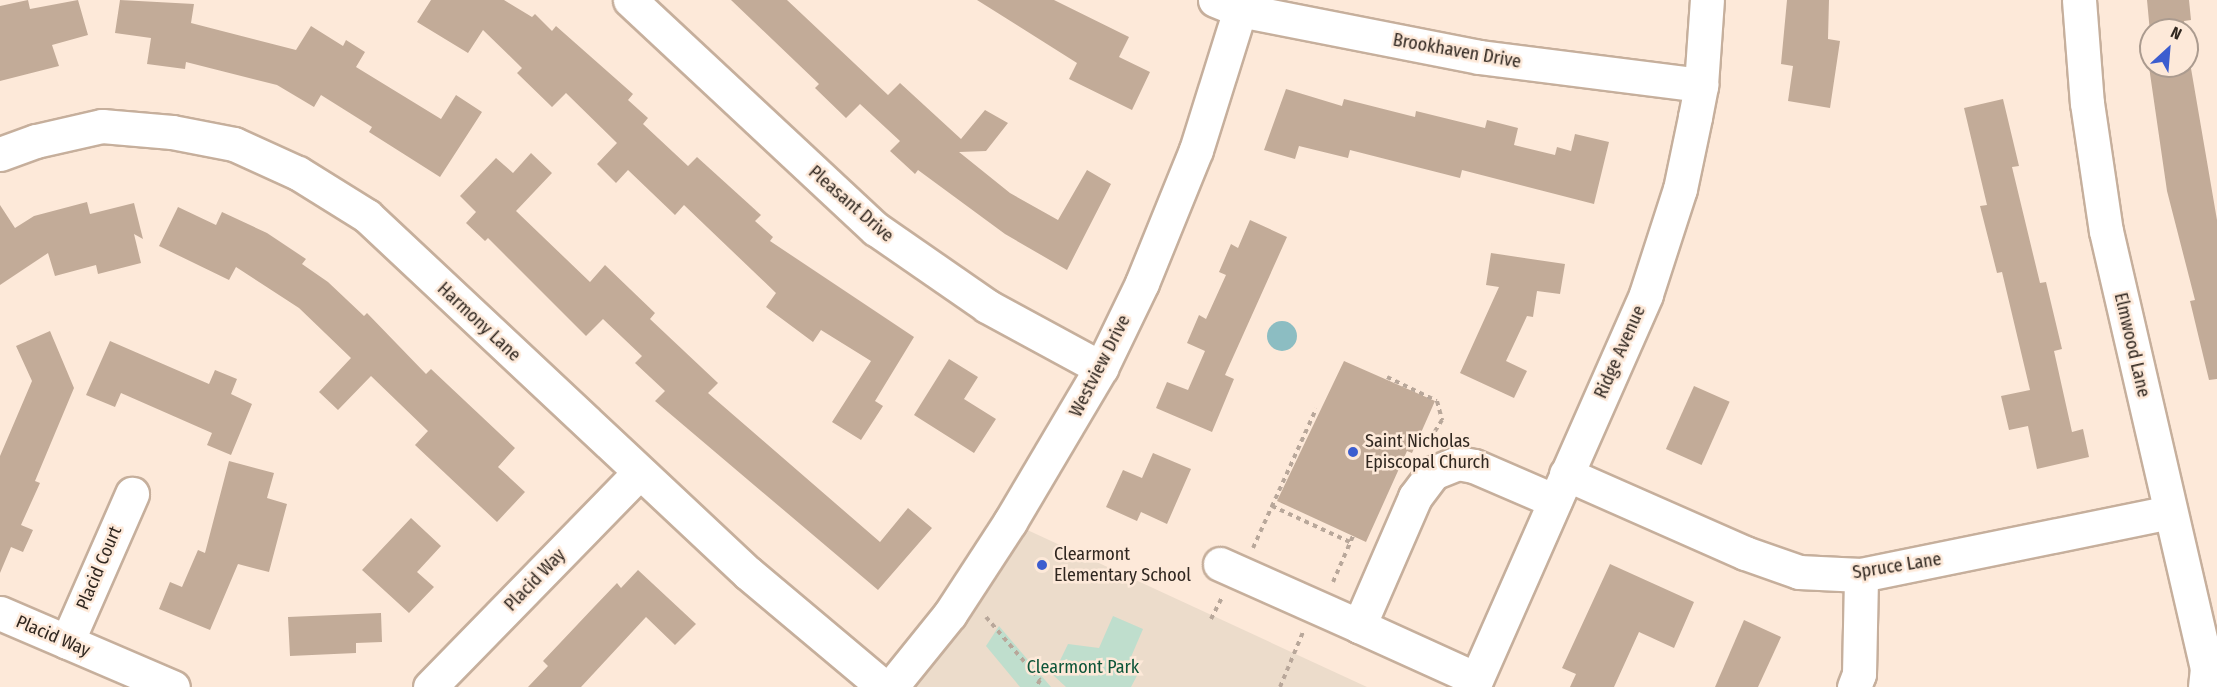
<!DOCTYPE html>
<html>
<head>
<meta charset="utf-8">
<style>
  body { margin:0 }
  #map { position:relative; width:2217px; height:687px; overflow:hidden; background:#fde9d9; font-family:"Fira Sans Condensed",sans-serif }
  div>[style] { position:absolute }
  .education>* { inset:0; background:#ecdccb }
  .green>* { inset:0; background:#bfdecd }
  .water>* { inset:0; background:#8cbdc2 }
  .round { border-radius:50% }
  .building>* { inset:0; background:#c2ab98; transform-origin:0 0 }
  .path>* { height:4px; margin-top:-2px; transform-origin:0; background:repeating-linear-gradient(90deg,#b8a79a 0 4.5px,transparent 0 9px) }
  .roads { filter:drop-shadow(2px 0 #c6af9c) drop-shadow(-2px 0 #c6af9c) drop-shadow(0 2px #c6af9c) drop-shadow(0 -2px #c6af9c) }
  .minor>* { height:33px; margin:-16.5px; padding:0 16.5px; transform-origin:16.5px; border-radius:16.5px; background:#fff }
  .dots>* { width:16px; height:16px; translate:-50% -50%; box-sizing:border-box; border:3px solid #fde9d9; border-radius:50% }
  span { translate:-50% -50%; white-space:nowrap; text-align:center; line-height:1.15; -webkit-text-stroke:5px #fde9d9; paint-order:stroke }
  .street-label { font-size:18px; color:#302720 }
  .poi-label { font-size:18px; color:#302720 }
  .left { translate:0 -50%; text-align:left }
  .park-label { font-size:18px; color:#0d5539 }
  .north { position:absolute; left:2139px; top:18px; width:60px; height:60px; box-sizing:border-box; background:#fde9d9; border:2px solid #ab9b8f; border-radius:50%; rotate:26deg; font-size:16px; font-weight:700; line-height:24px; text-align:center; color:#302720 }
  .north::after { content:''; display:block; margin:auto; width:21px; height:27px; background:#3c5dcf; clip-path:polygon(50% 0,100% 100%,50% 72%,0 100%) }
</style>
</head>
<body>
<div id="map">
  <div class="education">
    <div style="clip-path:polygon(1010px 522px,1367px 687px,891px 687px)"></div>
  </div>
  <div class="green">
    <div style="clip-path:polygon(1113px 616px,1143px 629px,1128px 664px,1140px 670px,1131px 687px,1066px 687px,1053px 675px,1068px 644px,1099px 648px)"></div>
    <div style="clip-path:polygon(999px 626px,1051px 687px,1020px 687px,986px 646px)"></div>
  </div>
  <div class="water">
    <div class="round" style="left:1267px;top:321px;width:30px;height:30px"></div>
  </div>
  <div class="building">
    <div style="clip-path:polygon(28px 0,30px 9px,78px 0,88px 35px,52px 45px,59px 66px,0 81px,0 6px)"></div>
    <div style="clip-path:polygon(120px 0,194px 4px,191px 23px,296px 50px,311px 26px,343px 46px,346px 40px,365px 52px,356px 67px,441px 119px,456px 95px,482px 112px,440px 177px,369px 132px,372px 127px,321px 95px,314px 107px,277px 85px,186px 62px,185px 69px,147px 64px,151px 38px,115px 33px)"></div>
    <div style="clip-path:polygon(431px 0,504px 0,532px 17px,535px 14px,552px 31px,556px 26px,633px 94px,628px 100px,648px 118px,643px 124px,688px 166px,697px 157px,761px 215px,755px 221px,773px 237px,770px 241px,914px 337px,875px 401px,883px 406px,861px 440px,832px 422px,871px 361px,821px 330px,813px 342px,766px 307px,776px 293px,684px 205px,675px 215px,628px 170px,616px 183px,597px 164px,617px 143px,566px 93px,552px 107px,517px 73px,522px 68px,483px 30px,468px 53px,417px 22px)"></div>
    <div style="clip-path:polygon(731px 0,787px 0,888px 95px,900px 83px,961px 139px,985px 110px,1008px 123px,986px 151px,959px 152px,1010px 193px,1058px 220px,1087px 170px,1111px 184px,1067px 270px,1005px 234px,918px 170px,915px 174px,890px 151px,900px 141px,860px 104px,846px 118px,815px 88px,819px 84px)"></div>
    <div style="clip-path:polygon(977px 0,1054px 0,1129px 37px,1119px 57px,1150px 72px,1132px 110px,1069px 79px,1077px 63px)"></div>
    <div style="clip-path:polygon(1787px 0,1829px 0,1828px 39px,1840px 41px,1830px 108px,1788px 101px,1793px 66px,1781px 64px)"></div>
    <div style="clip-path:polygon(2147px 0,2189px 0,2191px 20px,2184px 21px,2185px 30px,2151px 30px,2151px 43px)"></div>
    <div style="clip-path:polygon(2187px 45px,2217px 220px,2217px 379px,2209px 380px,2190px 301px,2195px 300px,2167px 191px,2147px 53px,2151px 53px,2151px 66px,2187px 66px)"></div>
    <div style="clip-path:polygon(1286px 89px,1342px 106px,1344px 99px,1415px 117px,1416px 111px,1485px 128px,1487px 120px,1518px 128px,1514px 145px,1555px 155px,1557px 147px,1571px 151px,1575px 134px,1609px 142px,1594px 204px,1462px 170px,1460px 178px,1350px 150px,1348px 158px,1299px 146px,1295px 159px,1264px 150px)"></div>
    <div style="clip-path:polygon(2003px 99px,2019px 166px,2012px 167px,2040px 283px,2046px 282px,2062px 349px,2054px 351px,2072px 432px,2083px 429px,2089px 457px,2037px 469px,2028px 426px,2009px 430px,2001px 396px,2030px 390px,2002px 272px,1997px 273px,1980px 206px,1987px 205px,1964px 108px)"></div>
    <div style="clip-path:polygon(531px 153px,552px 173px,516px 211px,590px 282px,605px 265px,655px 313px,650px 319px,718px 383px,708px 393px,880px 542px,908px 508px,932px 528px,878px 590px,655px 401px,665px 391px,635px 363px,642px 356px,603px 319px,586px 336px,488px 238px,485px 241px,466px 223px,476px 212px,460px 196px,496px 158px,513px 173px)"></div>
    <div style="clip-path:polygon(87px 202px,90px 214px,134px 203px,143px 239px,134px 234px,141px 263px,98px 274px,96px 265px,55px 276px,48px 253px,0 285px,0 205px,15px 228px,34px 216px)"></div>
    <div style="clip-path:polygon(178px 207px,216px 225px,222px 212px,267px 233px,306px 259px,302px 264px,328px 282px,364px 316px,367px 313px,426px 374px,431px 369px,515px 448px,498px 467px,525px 492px,497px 522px,415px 445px,428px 431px,371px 376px,338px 410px,319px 392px,351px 358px,299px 308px,236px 267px,229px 280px,159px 246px)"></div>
    <div style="clip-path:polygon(1250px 220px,1287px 237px,1225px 375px,1234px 379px,1212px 432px,1156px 408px,1167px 382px,1188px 390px,1205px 351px,1187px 343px,1199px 315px,1206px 319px,1226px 275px,1219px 272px,1231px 244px,1238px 248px)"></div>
    <div style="clip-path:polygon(1491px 253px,1565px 264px,1560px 294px,1537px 291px,1533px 317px,1527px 316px,1506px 361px,1527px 371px,1514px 398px,1460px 373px,1499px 287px,1486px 285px)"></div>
    <div style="clip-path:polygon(50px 331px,74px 388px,35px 481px,40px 483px,21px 525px,33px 530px,23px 552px,11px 547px,0 573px,0 456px,32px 381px,16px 346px)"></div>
    <div style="clip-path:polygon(110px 341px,209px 384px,215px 370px,237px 379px,231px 394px,252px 404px,231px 455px,207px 445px,212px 433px,121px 393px,115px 407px,86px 395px)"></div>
    <div style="clip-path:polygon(949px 359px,978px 377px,964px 399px,996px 419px,974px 453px,914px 415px)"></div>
    <div style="clip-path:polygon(1344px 361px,1435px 401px,1412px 453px,1407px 451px,1366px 542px,1277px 501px)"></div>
    <div style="left:1694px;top:386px;width:39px;height:69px;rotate:24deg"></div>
    <div style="clip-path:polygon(1153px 453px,1191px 469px,1167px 524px,1141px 512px,1137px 521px,1106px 507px,1123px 470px,1142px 478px)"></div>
    <div style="clip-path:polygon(229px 461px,274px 473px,267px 498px,287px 504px,269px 572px,238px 564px,210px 630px,159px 609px,170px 582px,182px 587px,198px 550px,205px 553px)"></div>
    <div style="clip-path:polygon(411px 518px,441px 546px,417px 572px,434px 587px,409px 613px,362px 570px)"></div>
    <div style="clip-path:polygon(1610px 564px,1694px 602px,1674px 648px,1639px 632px,1614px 687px,1570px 687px,1576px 674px,1562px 668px)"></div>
    <div style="clip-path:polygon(638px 570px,696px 624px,675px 645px,646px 617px,581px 687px,528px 687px,548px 666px,543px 661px,594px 607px,617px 583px,621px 588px)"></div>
    <div style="clip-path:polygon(381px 613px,382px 642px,356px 643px,356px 653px,290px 656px,288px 617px)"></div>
    <div style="clip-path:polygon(1744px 620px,1781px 637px,1758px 687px,1715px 687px)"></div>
  </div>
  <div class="path">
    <div style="left:1387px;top:377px;width:55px;rotate:25.6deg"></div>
    <div style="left:1437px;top:401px;width:20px;rotate:75deg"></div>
    <div style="left:1442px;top:420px;width:25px;rotate:122deg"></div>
    <div style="left:1272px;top:506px;width:86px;rotate:24.8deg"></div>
    <div style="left:1253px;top:548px;width:153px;rotate:-65.6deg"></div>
    <div style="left:1333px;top:582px;width:50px;rotate:-66.5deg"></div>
    <div style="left:986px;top:617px;width:83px;rotate:49.4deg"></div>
    <div style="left:1040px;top:680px;width:8px;rotate:120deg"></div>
    <div style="left:1211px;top:619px;width:25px;rotate:-63deg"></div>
    <div style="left:1280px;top:687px;width:60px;rotate:-67.3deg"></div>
  </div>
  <div class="roads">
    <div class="minor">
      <div style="left:630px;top:0;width:336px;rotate:43deg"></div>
      <div style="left:876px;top:229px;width:135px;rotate:34.7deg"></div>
      <div style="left:987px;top:306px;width:130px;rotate:28.5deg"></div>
      <div style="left:1215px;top:0;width:27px;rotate:22deg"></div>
      <div style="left:1240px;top:10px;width:244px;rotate:11.1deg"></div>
      <div style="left:1479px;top:57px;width:224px;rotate:7.2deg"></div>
      <div style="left:2079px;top:0;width:103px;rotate:85.6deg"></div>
      <div style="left:2087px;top:103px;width:129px;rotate:81.6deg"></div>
      <div style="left:2106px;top:231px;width:449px;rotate:77deg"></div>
      <div style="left:2207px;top:668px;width:19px;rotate:96deg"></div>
      <div style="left:0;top:154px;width:38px;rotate:-20deg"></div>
      <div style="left:36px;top:141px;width:68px;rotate:-12.8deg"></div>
      <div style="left:102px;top:126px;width:70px;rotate:4.9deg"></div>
      <div style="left:172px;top:132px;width:63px;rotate:11deg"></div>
      <div style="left:234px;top:144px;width:70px;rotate:24.4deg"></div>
      <div style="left:298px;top:173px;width:81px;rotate:31.9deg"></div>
      <div style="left:367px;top:216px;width:522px;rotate:43.14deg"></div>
      <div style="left:748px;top:573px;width:177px;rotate:40deg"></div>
      <div style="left:1566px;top:474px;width:196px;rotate:23.8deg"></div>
      <div style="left:1745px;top:553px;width:57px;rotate:19.4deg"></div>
      <div style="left:1799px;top:572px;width:62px;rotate:2.8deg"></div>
      <div style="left:1861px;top:575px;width:315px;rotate:-11.5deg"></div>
      <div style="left:1220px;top:564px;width:152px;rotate:24deg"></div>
      <div style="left:0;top:613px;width:188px;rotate:23.2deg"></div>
      <div style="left:67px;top:642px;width:162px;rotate:-66.3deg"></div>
      <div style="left:1476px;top:679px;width:128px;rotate:-155.6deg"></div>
      <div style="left:1359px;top:626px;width:141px;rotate:-66.5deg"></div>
      <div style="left:1415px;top:497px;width:30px;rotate:-53deg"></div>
      <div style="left:1433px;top:473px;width:27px;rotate:-22deg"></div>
      <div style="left:1458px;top:463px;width:16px;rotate:11deg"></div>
      <div style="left:1474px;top:466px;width:88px;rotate:23.4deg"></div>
      <div style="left:430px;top:687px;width:299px;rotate:-45.7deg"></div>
      <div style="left:891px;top:687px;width:94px;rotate:-51.1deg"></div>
      <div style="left:950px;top:614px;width:110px;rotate:-56.9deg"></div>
      <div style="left:1010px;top:522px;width:179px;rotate:-59.4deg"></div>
      <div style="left:1101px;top:368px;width:94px;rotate:-64.2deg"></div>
      <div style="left:1142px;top:283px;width:144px;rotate:-67.9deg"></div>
      <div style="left:1196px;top:150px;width:147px;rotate:-72.6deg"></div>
      <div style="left:1473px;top:687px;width:429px;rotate:-66.2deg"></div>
      <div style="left:1646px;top:294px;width:110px;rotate:-72.1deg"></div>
      <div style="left:1680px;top:189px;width:74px;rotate:-78.2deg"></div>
      <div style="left:1695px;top:117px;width:33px;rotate:-79deg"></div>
      <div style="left:1701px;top:85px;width:85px;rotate:-86deg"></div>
      <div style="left:1854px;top:687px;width:14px;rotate:-69deg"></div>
      <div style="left:1859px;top:674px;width:99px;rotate:-88.8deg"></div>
    </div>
  </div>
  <div class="dots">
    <div style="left:1353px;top:452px;background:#3c5dcf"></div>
    <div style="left:1042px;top:565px;background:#3c5dcf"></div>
  </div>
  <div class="street-label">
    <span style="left:1457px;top:51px;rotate:10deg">Brookhaven Drive</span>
    <span style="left:851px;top:204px;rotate:41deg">Pleasant Drive</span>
    <span style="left:479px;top:322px;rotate:43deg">Harmony Lane</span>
    <span style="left:2132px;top:345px;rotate:77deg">Elmwood Lane</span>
    <span style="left:1620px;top:352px;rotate:-66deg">Ridge Avenue</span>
    <span style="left:1100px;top:366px;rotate:-63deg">Westview Drive</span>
    <span style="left:1897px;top:566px;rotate:-9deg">Spruce Lane</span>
    <span style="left:99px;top:568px;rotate:-67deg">Placid Court</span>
    <span style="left:535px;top:580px;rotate:-46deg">Placid Way</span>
    <span style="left:53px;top:636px;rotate:23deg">Placid Way</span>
  </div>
  <div class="poi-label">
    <span class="left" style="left:1365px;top:452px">Saint Nicholas<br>Episcopal Church</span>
    <span class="left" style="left:1054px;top:565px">Clearmont<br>Elementary School</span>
  </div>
  <div class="park-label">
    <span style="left:1083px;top:667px">Clearmont Park</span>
  </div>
  <div class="north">N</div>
</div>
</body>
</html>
